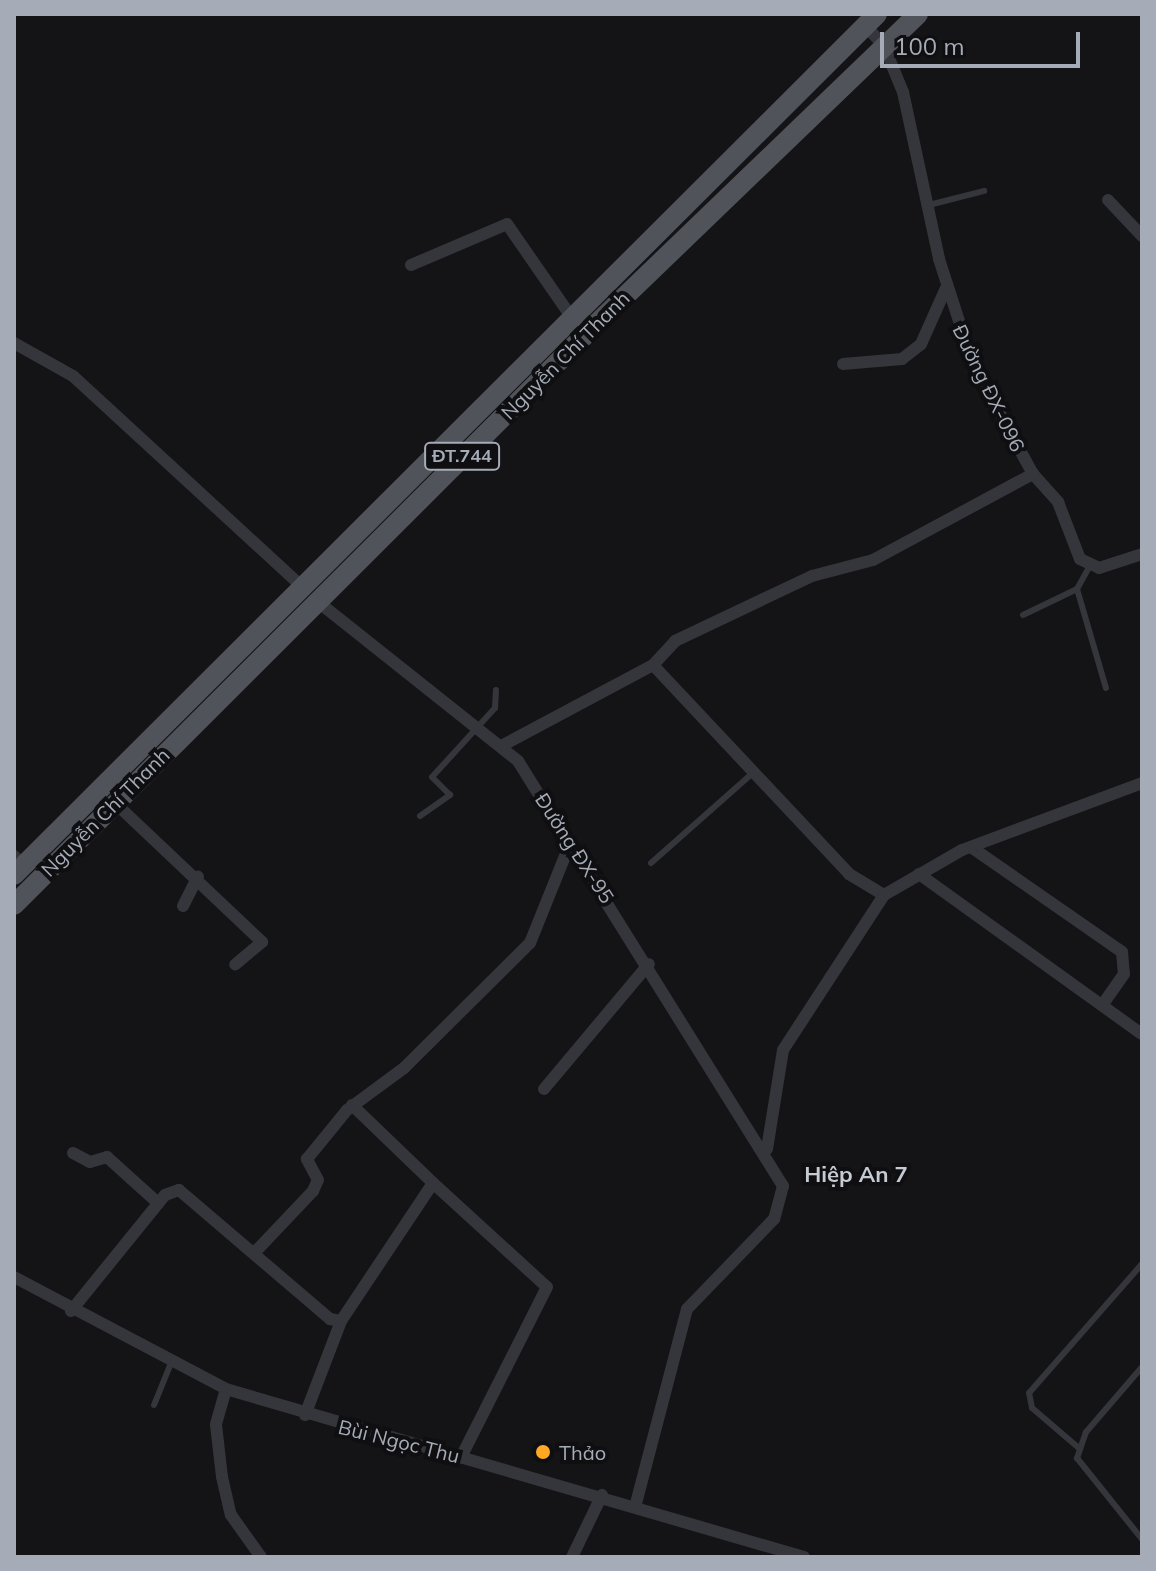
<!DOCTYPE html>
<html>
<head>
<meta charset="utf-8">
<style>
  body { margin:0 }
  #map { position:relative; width:1156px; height:1571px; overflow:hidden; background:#141416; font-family:Mulish,sans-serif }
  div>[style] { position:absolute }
  .lane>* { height:6px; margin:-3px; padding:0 3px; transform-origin:3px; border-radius:3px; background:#35363c }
  .street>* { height:12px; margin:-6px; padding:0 6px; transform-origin:6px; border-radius:6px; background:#35363c }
  .primary>* { height:20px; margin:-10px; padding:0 10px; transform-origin:10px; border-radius:10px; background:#51535b }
  .dots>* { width:22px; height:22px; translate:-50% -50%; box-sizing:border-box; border:4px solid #0f0f11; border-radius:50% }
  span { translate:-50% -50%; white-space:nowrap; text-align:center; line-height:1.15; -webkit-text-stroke:8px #0f0f11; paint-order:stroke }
  .shield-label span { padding:2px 6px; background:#0f0f11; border:2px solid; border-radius:6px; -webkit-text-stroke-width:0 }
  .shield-label { font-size:18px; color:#a5acb8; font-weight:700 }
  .street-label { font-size:20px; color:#a5acb8 }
  .poi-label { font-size:20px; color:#a5acb8 }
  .left { translate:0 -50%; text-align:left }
  .neighbourhood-label { font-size:22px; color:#c6cad3; font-weight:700 }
  .frame { position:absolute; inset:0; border:16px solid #a5acb8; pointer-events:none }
  .scale { position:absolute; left:880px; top:32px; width:200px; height:36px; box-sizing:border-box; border:4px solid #a5acb8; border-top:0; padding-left:10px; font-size:24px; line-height:28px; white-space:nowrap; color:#a5acb8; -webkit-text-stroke:6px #0f0f11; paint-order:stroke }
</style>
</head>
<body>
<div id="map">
  <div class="lane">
    <div style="left:929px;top:205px;width:57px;rotate:-14.3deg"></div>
    <div style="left:1077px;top:589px;width:103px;rotate:73.7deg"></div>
    <div style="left:1023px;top:615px;width:60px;rotate:-25.7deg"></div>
    <div style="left:1077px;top:589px;width:25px;rotate:-61deg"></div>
    <div style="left:420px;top:816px;width:37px;rotate:-35deg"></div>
    <div style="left:450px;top:795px;width:25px;rotate:-135deg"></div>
    <div style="left:432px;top:777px;width:93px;rotate:-47.6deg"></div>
    <div style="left:495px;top:708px;width:18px;rotate:-87deg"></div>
    <div style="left:14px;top:852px;width:13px;rotate:42deg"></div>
    <div style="left:651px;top:863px;width:137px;rotate:-41.5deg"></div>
    <div style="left:1142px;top:1367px;width:86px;rotate:130.7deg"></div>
    <div style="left:1086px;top:1432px;width:28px;rotate:109deg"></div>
    <div style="left:1077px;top:1458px;width:104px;rotate:51.3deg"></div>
    <div style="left:154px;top:1405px;width:45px;rotate:-68deg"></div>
    <div style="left:1080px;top:1449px;width:63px;rotate:-139.5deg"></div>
    <div style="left:1032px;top:1408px;width:15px;rotate:-101deg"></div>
    <div style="left:1029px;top:1393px;width:171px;rotate:-48.8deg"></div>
  </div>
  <div class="street">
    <div style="left:865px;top:25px;width:28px;rotate:48deg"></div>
    <div style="left:884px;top:46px;width:50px;rotate:67.6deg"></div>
    <div style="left:903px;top:92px;width:171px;rotate:77.8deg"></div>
    <div style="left:939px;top:259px;width:110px;rotate:72.1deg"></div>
    <div style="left:973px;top:364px;width:125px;rotate:61.4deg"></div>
    <div style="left:1033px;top:474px;width:38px;rotate:48deg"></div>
    <div style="left:1058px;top:502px;width:61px;rotate:68.9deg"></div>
    <div style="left:1080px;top:559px;width:21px;rotate:25deg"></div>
    <div style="left:1099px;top:568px;width:45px;rotate:-18deg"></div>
    <div style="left:1108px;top:200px;width:50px;rotate:46.6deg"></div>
    <div style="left:411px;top:265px;width:104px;rotate:-23.1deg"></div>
    <div style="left:507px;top:224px;width:114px;rotate:55.3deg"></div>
    <div style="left:14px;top:343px;width:68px;rotate:29.2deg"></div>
    <div style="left:73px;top:376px;width:310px;rotate:42.6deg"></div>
    <div style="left:843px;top:364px;width:59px;rotate:-4.8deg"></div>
    <div style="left:902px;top:359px;width:24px;rotate:-38deg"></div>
    <div style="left:921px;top:344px;width:61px;rotate:-65.9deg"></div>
    <div style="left:317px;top:601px;width:257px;rotate:38.5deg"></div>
    <div style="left:518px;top:761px;width:501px;rotate:58.06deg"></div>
    <div style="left:783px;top:1186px;width:34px;rotate:105deg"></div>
    <div style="left:774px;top:1219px;width:125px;rotate:134deg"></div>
    <div style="left:687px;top:1309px;width:202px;rotate:104.7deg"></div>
    <div style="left:653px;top:665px;width:33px;rotate:-47deg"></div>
    <div style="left:675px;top:641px;width:152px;rotate:-25.4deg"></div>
    <div style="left:812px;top:576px;width:63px;rotate:-14.7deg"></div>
    <div style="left:873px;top:560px;width:182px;rotate:-28.3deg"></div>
    <div style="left:503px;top:745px;width:170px;rotate:-28.1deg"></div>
    <div style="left:653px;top:665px;width:287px;rotate:46.8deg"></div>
    <div style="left:849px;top:874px;width:41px;rotate:31deg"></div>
    <div style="left:114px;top:802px;width:204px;rotate:43.4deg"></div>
    <div style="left:262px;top:942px;width:35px;rotate:140deg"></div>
    <div style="left:971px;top:847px;width:184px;rotate:34.8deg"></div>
    <div style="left:1122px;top:952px;width:22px;rotate:85deg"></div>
    <div style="left:1124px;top:974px;width:37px;rotate:125deg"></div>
    <div style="left:919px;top:874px;width:274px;rotate:35.7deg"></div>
    <div style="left:183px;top:906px;width:33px;rotate:-63deg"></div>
    <div style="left:544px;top:1089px;width:163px;rotate:-50deg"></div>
    <div style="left:352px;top:1105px;width:112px;rotate:43.9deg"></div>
    <div style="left:767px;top:1149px;width:100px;rotate:-80.8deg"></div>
    <div style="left:783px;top:1050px;width:185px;rotate:-56.9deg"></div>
    <div style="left:884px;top:895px;width:90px;rotate:-30deg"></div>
    <div style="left:962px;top:850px;width:192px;rotate:-20.4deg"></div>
    <div style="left:73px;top:1153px;width:19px;rotate:28deg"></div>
    <div style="left:90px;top:1162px;width:18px;rotate:-16deg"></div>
    <div style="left:107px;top:1157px;width:69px;rotate:42deg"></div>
    <div style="left:256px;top:1251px;width:83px;rotate:-46.5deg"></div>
    <div style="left:313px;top:1191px;width:12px;rotate:-66deg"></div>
    <div style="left:318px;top:1180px;width:24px;rotate:-118deg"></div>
    <div style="left:307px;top:1159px;width:63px;rotate:-50.8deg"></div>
    <div style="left:347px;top:1110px;width:71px;rotate:-36.4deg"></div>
    <div style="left:404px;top:1068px;width:177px;rotate:-44.8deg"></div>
    <div style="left:530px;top:943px;width:99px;rotate:-68.1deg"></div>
    <div style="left:567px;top:851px;width:15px;rotate:-98deg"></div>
    <div style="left:14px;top:1277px;width:240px;rotate:27.8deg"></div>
    <div style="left:226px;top:1389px;width:602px;rotate:16.21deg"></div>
    <div style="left:71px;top:1311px;width:149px;rotate:-51deg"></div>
    <div style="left:165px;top:1195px;width:15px;rotate:-20deg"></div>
    <div style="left:179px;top:1190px;width:199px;rotate:40.5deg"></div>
    <div style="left:330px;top:1319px;width:11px;rotate:10deg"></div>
    <div style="left:341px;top:1321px;width:166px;rotate:-56.3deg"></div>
    <div style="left:433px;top:1183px;width:154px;rotate:42.4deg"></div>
    <div style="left:547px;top:1287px;width:191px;rotate:116.8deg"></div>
    <div style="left:226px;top:1389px;width:37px;rotate:106deg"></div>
    <div style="left:216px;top:1425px;width:52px;rotate:83.4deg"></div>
    <div style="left:222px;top:1477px;width:39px;rotate:77deg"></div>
    <div style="left:231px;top:1515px;width:52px;rotate:54.5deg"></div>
    <div style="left:305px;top:1415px;width:101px;rotate:-69deg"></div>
    <div style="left:572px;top:1557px;width:69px;rotate:-64.2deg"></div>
  </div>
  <div class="primary">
    <div style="left:14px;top:875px;width:1219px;rotate:-44.93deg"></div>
    <div style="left:14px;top:905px;width:818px;rotate:-44.95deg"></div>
    <div style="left:593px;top:327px;width:451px;rotate:-43.9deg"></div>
  </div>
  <div class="dots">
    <div style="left:543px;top:1452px;background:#ffa824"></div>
  </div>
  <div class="shield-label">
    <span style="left:462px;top:456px">ĐT.744</span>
  </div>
  <div class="street-label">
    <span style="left:565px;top:355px;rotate:-45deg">Nguyễn Chí Thanh</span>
    <span style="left:989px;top:388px;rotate:64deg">Đường ĐX-096</span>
    <span style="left:105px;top:812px;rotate:-45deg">Nguyễn Chí Thanh</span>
    <span style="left:575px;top:848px;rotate:57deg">Đường ĐX-95</span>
    <span style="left:399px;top:1441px;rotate:14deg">Bùi Ngọc Thu</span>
  </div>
  <div class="poi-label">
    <span class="left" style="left:559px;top:1452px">Thảo</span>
  </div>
  <div class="neighbourhood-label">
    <span style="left:856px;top:1175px">Hiệp An 7</span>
  </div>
  <div class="frame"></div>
  <div class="scale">100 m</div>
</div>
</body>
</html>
